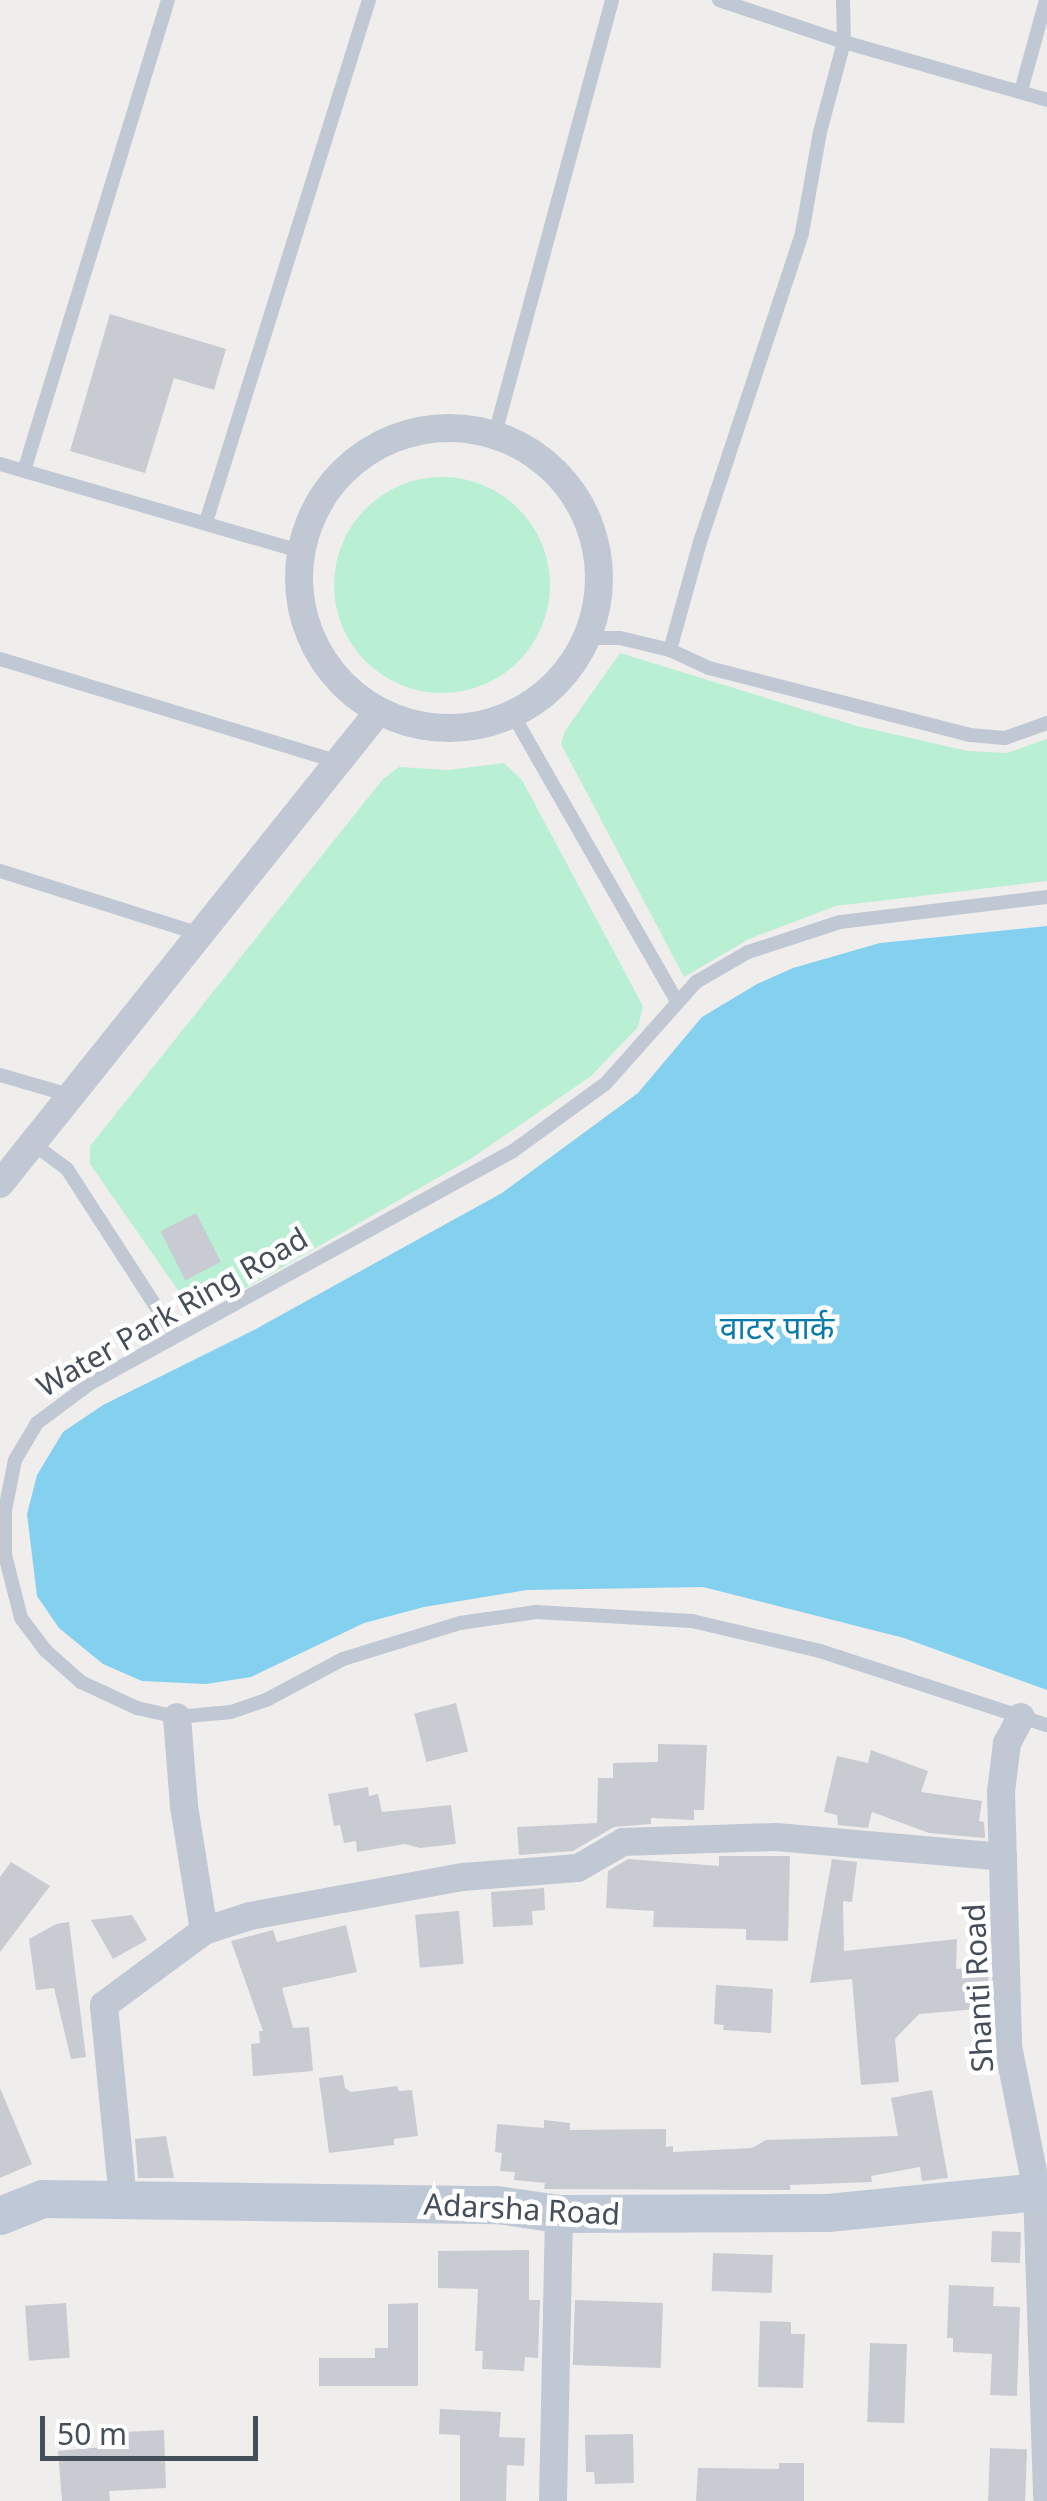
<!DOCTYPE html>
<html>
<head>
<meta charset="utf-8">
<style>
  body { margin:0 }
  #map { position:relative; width:1047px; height:2501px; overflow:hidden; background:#f0eded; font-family:"Noto Sans","Noto Sans Devanagari",sans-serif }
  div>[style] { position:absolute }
  .green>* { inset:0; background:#b9f0d3 }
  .round { border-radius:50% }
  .water>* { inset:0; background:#84d0ef }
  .building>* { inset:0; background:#c9cbd3; transform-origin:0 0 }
  .lane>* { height:14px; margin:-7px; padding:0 7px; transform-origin:7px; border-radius:7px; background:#c0c8d3 }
  .street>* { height:28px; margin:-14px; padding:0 14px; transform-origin:14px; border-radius:14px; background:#c0c8d3 }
  .street>.ring { margin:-14px; padding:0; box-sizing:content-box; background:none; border:28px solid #c0c8d3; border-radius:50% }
  .secondary>* { height:38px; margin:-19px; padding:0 19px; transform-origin:19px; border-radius:19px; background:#bfc8d7 }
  span { translate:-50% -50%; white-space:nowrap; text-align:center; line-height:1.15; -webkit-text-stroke:9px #fff; paint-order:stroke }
  .street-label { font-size:30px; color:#454f5b }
  .water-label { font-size:32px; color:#077cac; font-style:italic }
  .scale { position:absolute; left:40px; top:2416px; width:218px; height:45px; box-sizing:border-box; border:5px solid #454f5b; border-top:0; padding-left:12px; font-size:30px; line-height:35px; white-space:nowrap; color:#454f5b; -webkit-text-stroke:8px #fff; paint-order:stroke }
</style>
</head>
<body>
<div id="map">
  <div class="green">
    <div class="round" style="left:334px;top:477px;width:216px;height:216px"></div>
    <div style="clip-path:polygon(620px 653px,857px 726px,968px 751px,1007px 753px,1047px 739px,1047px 881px,836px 906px,749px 939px,684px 977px,561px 744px,565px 731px)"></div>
    <div style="clip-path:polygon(504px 763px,522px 780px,643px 1006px,638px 1027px,591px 1076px,472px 1158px,241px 1291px,206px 1308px,189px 1306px,90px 1164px,90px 1146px,383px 779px,399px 767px,448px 770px)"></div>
  </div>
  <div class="water">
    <div style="clip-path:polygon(1047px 926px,1047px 1690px,904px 1638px,703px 1587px,527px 1590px,424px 1607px,364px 1623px,251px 1677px,206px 1684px,142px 1681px,103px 1664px,59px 1628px,37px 1596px,27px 1514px,37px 1475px,63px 1432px,103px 1405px,252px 1331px,502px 1193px,638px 1093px,702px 1017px,757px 984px,793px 968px,880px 943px)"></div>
  </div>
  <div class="building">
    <div style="clip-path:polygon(110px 314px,226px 349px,214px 390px,174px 378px,145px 473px,70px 451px)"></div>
    <div style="left:196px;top:1213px;width:55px;height:40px;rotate:63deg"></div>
    <div style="left:456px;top:1703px;width:50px;height:43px;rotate:76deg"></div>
    <div style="clip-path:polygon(658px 1744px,707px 1745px,704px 1810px,694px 1810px,694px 1820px,651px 1818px,651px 1824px,614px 1827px,573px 1851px,519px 1855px,517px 1827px,597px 1823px,598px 1778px,613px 1778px,613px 1763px,658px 1762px)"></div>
    <div style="clip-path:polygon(871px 1750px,928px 1771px,921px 1792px,982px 1801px,979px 1821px,984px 1822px,985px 1838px,929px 1833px,872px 1812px,868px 1828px,838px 1825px,837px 1815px,824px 1812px,837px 1756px,868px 1763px)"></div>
    <div style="clip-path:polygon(368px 1787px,369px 1796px,378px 1794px,382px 1812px,451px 1805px,456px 1844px,420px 1848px,405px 1844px,357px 1852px,356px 1841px,344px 1843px,340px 1825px,334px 1826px,328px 1794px)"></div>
    <div style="clip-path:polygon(719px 1856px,790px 1856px,788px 1941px,746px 1940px,746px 1929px,653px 1927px,654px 1911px,606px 1908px,608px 1871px,628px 1859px,719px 1866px)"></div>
    <div style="clip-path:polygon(832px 1859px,857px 1862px,852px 1902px,843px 1901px,844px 1951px,957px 1939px,956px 1969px,988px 1966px,989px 2008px,919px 2014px,895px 2039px,899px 2082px,861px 2085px,852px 1979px,810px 1983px)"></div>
    <div style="clip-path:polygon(11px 1862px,50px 1886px,0 1952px,0 1877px)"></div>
    <div style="clip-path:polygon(544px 1888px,545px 1910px,532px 1911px,533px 1925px,493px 1927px,491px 1892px)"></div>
    <div style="left:459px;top:1911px;width:53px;height:44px;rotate:85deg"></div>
    <div style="clip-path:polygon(132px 1915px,147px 1940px,113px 1959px,91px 1920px)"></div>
    <div style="clip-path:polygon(69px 1922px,86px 2057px,71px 2059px,54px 1988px,36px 1990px,29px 1939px,56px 1924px)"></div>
    <div style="clip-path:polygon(346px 1925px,357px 1972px,282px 1988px,293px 2028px,309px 2027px,313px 2071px,253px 2076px,251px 2044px,260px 2043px,259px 2031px,263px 2031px,231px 1941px,273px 1930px,277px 1942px)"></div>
    <div style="clip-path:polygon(716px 1985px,773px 1989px,771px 2033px,723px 2030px,724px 2025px,714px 2024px)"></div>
    <div style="clip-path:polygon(343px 2075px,345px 2088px,351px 2092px,397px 2086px,399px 2091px,412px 2090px,418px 2136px,394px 2139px,394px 2145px,329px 2153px,319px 2078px)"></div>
    <div style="clip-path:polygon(0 2088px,32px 2164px,0 2178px)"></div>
    <div style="clip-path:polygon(932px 2090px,948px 2178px,922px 2181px,920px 2167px,871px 2176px,872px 2182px,790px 2185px,790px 2190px,544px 2189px,545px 2183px,514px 2180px,515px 2172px,500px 2171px,502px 2153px,495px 2152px,497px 2124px,544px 2128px,544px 2120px,570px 2123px,570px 2130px,666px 2129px,666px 2147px,673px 2146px,673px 2152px,752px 2148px,766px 2140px,898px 2136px,891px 2098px)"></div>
    <div style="clip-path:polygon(166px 2136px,174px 2178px,138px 2178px,135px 2139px)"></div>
    <div style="left:992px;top:2231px;width:29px;height:31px;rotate:2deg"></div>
    <div style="clip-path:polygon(529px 2250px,529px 2300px,540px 2300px,538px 2358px,525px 2357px,524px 2371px,482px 2369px,483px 2351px,475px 2351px,478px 2289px,438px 2288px,438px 2251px)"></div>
    <div style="left:713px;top:2253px;width:60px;height:38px;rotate:2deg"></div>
    <div style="clip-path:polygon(949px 2285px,994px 2287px,993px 2306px,1020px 2307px,1017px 2396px,990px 2395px,992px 2354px,953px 2352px,953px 2338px,947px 2338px)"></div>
    <div style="left:575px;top:2300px;width:88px;height:65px;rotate:2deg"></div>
    <div style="left:66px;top:2303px;width:55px;height:41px;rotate:86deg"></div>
    <div style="clip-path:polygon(418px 2303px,418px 2386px,319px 2386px,319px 2358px,375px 2358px,375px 2348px,388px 2348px,388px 2304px)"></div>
    <div style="clip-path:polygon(760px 2321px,791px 2322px,791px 2334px,805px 2334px,803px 2388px,758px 2387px)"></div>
    <div style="left:870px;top:2343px;width:37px;height:79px;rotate:2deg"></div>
    <div style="clip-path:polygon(440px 2409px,501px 2412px,499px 2437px,525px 2438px,524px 2466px,507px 2465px,506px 2501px,460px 2501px,460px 2435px,439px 2434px)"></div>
    <div style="clip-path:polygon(164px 2430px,166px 2488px,109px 2491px,110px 2501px,62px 2501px,58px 2451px,126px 2445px,125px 2432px)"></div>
    <div style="clip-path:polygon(633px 2434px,634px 2483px,595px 2484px,594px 2472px,586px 2472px,585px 2435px)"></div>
    <div style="left:990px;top:2448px;width:37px;height:53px;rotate:2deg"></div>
    <div style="clip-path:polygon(779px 2463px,804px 2463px,804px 2501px,696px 2501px,698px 2468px,779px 2469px)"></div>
  </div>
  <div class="lane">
    <div style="left:719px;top:0;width:132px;rotate:18.6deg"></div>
    <div style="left:844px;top:42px;width:211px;rotate:15.9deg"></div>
    <div style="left:1021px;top:91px;width:94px;rotate:-74.6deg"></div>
    <div style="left:495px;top:434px;width:449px;rotate:-74.9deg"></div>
    <div style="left:0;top:464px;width:312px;rotate:16.2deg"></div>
    <div style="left:24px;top:471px;width:493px;rotate:-73deg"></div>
    <div style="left:206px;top:522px;width:547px;rotate:-72.66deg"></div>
    <div style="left:588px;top:638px;width:32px"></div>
    <div style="left:620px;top:638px;width:51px;rotate:13.5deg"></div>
    <div style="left:670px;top:650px;width:43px;rotate:24.8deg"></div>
    <div style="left:709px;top:668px;width:269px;rotate:14.4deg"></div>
    <div style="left:970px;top:735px;width:35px;rotate:5deg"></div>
    <div style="left:1005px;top:738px;width:45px;rotate:-19.7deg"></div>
    <div style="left:670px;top:650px;width:112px;rotate:-74.5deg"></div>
    <div style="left:700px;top:542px;width:325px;rotate:-71.7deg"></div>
    <div style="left:802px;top:233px;width:103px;rotate:-79.9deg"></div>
    <div style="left:820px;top:132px;width:93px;rotate:-75.1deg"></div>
    <div style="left:844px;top:42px;width:42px;rotate:-91.4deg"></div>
    <div style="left:0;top:659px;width:354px;rotate:16.9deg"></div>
    <div style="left:513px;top:715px;width:328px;rotate:60.2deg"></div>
    <div style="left:0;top:871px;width:210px;rotate:17.5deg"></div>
    <div style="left:1047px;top:897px;width:209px;rotate:173.1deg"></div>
    <div style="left:840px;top:922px;width:97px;rotate:161.9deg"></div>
    <div style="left:748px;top:952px;width:60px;rotate:150deg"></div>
    <div style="left:696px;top:982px;width:137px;rotate:131.7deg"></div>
    <div style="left:605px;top:1084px;width:114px;rotate:143.9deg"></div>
    <div style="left:513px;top:1151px;width:485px;rotate:151.2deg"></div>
    <div style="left:88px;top:1385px;width:64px;rotate:143.3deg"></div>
    <div style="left:37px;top:1423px;width:43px;rotate:120.7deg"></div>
    <div style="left:15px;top:1460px;width:51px;rotate:101.3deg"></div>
    <div style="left:5px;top:1510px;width:45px;rotate:90deg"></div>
    <div style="left:5px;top:1555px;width:65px;rotate:75.7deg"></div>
    <div style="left:21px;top:1618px;width:41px;rotate:52.9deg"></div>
    <div style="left:46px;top:1651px;width:47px;rotate:41.5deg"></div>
    <div style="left:81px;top:1682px;width:62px;rotate:24.9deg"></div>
    <div style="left:137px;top:1708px;width:41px;rotate:12.7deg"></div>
    <div style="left:177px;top:1717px;width:54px;rotate:-5.3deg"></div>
    <div style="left:231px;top:1712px;width:39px;rotate:-19deg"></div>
    <div style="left:268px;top:1699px;width:85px;rotate:-28.1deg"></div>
    <div style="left:343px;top:1659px;width:122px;rotate:-17.1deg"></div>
    <div style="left:460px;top:1623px;width:77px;rotate:-8.2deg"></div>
    <div style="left:536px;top:1612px;width:156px;rotate:3.3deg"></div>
    <div style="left:692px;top:1621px;width:131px;rotate:13.2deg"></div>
    <div style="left:820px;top:1651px;width:239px;rotate:18.1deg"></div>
    <div style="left:0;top:1075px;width:72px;rotate:16.2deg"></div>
    <div style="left:32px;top:1143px;width:44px;rotate:36.6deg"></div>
    <div style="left:67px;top:1169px;width:199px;rotate:57.1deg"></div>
  </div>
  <div class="street">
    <div class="ring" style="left:299px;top:428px;width:272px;height:272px"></div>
    <div style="left:0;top:1184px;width:606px;rotate:-51.3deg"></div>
    <div style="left:1021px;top:1717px;width:30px;rotate:118deg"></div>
    <div style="left:1007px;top:1743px;width:49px;rotate:97deg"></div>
    <div style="left:1001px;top:1792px;width:254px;rotate:88.4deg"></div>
    <div style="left:1008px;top:2046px;width:148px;rotate:78.7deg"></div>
    <div style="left:1037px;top:2191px;width:306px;rotate:88.1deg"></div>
    <div style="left:204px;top:1931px;width:48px;rotate:-18.1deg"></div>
    <div style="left:250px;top:1916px;width:217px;rotate:-10.4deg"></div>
    <div style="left:463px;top:1877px;width:115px;rotate:-4.5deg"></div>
    <div style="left:578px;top:1868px;width:52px;rotate:-30deg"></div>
    <div style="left:623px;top:1842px;width:153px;rotate:-1.9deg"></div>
    <div style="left:776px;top:1837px;width:228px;rotate:5deg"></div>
    <div style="left:123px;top:2200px;width:196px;rotate:-95.6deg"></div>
    <div style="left:104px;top:2005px;width:124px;rotate:-36.5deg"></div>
    <div style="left:204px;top:1931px;width:127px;rotate:-99.1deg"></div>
    <div style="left:184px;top:1806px;width:89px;rotate:-94.5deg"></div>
    <div style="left:553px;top:2501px;width:287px;rotate:-88.8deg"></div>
  </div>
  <div class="secondary">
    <div style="left:0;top:2216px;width:46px;rotate:-21.6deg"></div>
    <div style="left:43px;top:2199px;width:454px;rotate:0.8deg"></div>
    <div style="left:497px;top:2205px;width:63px;rotate:8.3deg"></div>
    <div style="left:559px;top:2214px;width:269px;rotate:-0.2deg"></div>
    <div style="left:828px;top:2213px;width:220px;rotate:-5.7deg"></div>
  </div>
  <div class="street-label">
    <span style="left:172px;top:1312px;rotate:-30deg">Water Park Ring Road</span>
    <span style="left:978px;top:1988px;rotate:-93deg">Shanti Road</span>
    <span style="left:522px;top:2209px;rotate:3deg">Adarsha Road</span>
  </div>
  <div class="water-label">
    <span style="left:777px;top:1327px">वाटर पार्क</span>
  </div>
  <div class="scale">50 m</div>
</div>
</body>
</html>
